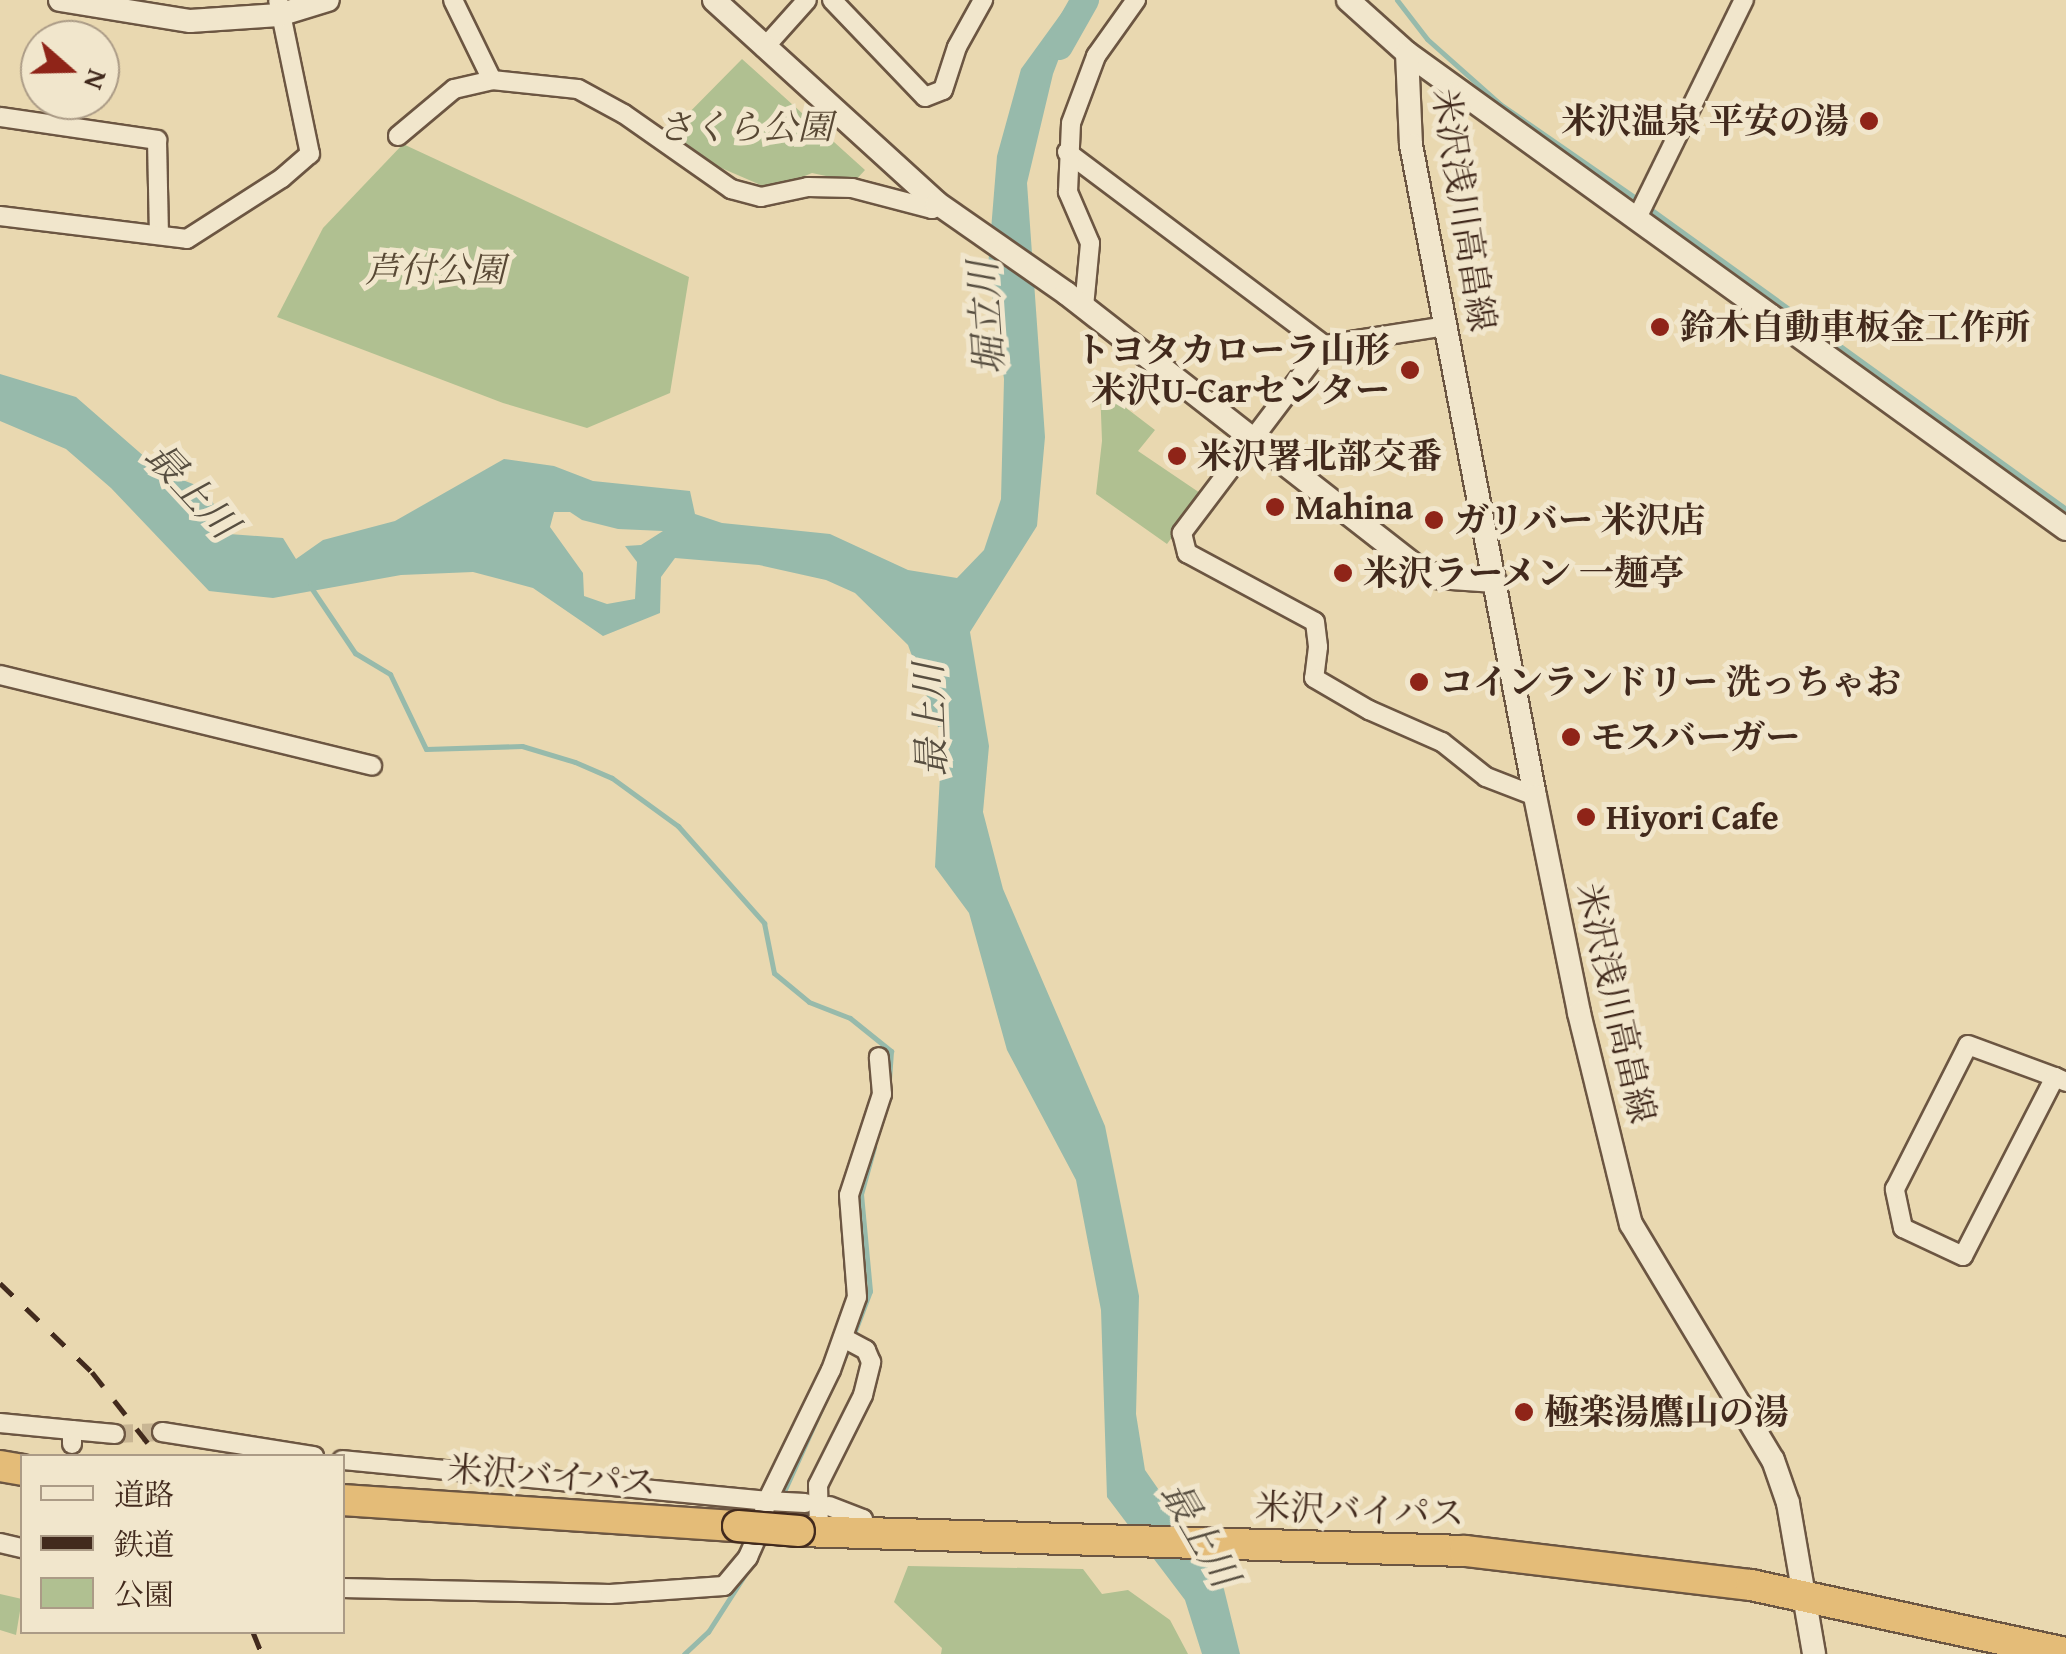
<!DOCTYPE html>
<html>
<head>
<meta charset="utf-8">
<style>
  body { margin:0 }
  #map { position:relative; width:2066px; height:1654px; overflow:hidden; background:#e9d8b0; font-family:"Gentium Book Plus","Noto Serif JP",serif }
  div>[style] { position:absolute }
  .green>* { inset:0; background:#b0c091 }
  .water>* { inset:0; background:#97baab }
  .stream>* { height:5px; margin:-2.5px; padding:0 2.5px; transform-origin:2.5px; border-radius:2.5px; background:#97baab }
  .river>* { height:28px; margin:-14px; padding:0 14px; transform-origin:14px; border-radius:14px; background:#97baab }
  .street-tunnel>* { height:18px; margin-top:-9px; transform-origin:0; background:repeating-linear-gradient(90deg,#c8b593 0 18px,transparent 0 27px) }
  .roads { filter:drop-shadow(2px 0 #6c5642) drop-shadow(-2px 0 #6c5642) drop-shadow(0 2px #6c5642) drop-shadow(0 -2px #6c5642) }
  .street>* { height:18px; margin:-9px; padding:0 9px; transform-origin:9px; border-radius:9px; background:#f1e6cc }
  .secondary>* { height:22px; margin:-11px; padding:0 11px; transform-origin:11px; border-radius:11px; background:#f1e6cc }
  .highway>* { height:30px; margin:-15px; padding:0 15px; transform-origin:15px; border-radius:15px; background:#e4bc78 }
  .rail>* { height:5px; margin-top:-2.5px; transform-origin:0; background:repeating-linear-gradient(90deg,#422a1d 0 18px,transparent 0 36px) }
  .bridges { filter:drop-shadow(2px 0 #422a1d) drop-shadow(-2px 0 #422a1d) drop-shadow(0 2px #422a1d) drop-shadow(0 -2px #422a1d) }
  .highway-bridge>* { height:30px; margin:-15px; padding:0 15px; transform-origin:15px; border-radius:15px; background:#e4bc78 }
  .dots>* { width:28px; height:28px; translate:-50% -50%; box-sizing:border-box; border:5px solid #f1e6cc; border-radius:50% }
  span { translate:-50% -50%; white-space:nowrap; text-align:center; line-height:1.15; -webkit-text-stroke:10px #f1e6cc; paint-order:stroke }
  .poi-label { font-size:35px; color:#422a1d; font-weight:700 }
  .right { translate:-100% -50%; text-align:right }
  .left { translate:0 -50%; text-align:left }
  .park-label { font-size:35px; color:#584834; font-style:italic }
  .street-label { font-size:35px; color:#422a1d }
  .water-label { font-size:38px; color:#574e40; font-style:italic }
  .legend { position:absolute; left:20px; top:1454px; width:325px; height:180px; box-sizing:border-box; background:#f1e6cc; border:2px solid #ab9b86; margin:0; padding:12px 18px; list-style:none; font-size:30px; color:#422a1d }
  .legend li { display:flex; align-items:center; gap:20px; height:50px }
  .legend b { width:50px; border:2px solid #ab9b86 }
  .north { position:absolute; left:20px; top:20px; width:100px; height:100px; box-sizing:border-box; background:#f1e6cc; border:2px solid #ab9b86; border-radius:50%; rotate:110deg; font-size:28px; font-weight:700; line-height:40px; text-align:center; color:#422a1d }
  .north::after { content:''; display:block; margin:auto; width:35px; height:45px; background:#8f2418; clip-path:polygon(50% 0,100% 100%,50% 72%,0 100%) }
</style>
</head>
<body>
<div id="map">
  <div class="green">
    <div style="clip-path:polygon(742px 59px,865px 170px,854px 182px,812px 173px,788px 183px,763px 186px,719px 167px,670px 132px)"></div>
    <div style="clip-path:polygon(403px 144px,689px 277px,670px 393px,587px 428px,503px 403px,277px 317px,323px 228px)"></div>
    <div style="clip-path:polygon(1100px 388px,1155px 430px,1138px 451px,1203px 495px,1167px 544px,1096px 494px,1102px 441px)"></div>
    <div style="clip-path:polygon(908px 1566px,1083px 1569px,1102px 1594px,1128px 1590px,1170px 1620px,1188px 1654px,941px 1654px,942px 1648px,894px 1602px)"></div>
    <div style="clip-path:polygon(0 1594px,22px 1599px,16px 1635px,0 1630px)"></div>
  </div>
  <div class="water">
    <div style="clip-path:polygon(evenodd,1071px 0,1081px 0,1053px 74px,1027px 183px,1045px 437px,1037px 526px,970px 632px,989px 746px,983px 812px,1003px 889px,1105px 1126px,1139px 1296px,1136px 1414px,1145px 1470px,1222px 1581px,1240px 1654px,1202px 1654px,1185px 1600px,1107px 1497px,1101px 1310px,1076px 1180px,1007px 1050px,969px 913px,935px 867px,942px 738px,908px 645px,855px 593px,826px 580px,759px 565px,675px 558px,661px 577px,660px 613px,603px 636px,533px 588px,473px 572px,401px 575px,273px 598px,209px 591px,111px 488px,66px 449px,0 421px,0 374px,76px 397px,162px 472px,206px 489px,229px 534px,283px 538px,296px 559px,323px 540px,395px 521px,504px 459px,554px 466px,593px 481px,690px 491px,695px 514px,722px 523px,830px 534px,908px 570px,957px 578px,984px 550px,1001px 499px,1004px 379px,988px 267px,997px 156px,1021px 69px,1071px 0,554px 512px,570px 512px,582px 520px,618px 529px,663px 531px,641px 545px,625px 546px,637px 562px,635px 599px,607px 604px,584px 596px,583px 573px,550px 527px,554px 512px)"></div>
  </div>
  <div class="stream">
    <div style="left:1397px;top:0;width:49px;rotate:52.4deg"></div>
    <div style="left:1427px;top:39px;width:98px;rotate:41.7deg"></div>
    <div style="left:1500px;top:104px;width:170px;rotate:34.7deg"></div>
    <div style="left:1649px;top:208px;width:514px;rotate:35.82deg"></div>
    <div style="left:310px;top:586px;width:81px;rotate:56.1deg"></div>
    <div style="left:355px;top:653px;width:41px;rotate:31deg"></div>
    <div style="left:390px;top:674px;width:83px;rotate:64.4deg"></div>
    <div style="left:426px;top:749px;width:96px;rotate:-1.8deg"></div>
    <div style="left:522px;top:746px;width:55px;rotate:16.8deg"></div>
    <div style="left:575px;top:762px;width:40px;rotate:23.4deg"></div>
    <div style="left:612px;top:778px;width:82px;rotate:36deg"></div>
    <div style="left:678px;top:826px;width:130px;rotate:48.4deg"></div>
    <div style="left:764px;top:923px;width:51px;rotate:78.7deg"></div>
    <div style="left:774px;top:973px;width:45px;rotate:39.6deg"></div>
    <div style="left:809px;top:1002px;width:44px;rotate:21.3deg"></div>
    <div style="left:850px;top:1018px;width:53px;rotate:38.8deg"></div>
    <div style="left:891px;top:1051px;width:32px;rotate:94deg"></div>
    <div style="left:853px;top:1336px;width:48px;rotate:-69.3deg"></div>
    <div style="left:870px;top:1291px;width:97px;rotate:-95.3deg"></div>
    <div style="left:861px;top:1194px;width:49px;rotate:-74.5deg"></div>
    <div style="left:782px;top:1496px;width:163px;rotate:-65.8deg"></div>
    <div style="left:684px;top:1654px;width:33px;rotate:-43deg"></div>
    <div style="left:708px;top:1632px;width:80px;rotate:-57.3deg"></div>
  </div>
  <div class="river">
    <div style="left:1059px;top:46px;width:53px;rotate:-60.5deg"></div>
  </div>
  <div class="street-tunnel">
    <div style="left:115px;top:1434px;width:47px;rotate:-2.4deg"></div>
  </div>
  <div class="roads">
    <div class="street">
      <div style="left:453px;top:0;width:89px;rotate:64deg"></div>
      <div style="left:832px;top:0;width:134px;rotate:46.2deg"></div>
      <div style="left:925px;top:97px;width:19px;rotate:-21deg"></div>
      <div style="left:943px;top:90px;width:45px;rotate:-72deg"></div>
      <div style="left:957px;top:47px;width:54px;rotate:-61deg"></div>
      <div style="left:764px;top:48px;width:64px;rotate:-48.1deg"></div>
      <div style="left:0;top:117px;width:159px;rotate:8.3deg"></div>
      <div style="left:157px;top:140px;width:93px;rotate:88.8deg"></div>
      <div style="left:398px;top:136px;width:73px;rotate:-40deg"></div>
      <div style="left:454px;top:89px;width:39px;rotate:-13deg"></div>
      <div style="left:492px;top:80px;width:86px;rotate:6deg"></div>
      <div style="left:578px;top:89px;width:52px;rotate:28.5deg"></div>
      <div style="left:624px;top:114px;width:131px;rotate:35deg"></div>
      <div style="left:731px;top:189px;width:31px;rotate:15deg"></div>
      <div style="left:761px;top:197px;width:48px;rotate:-12deg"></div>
      <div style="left:808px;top:187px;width:44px;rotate:1.3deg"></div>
      <div style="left:852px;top:188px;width:83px;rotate:14.7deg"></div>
      <div style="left:932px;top:209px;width:8px;rotate:-50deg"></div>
      <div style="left:1067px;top:152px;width:321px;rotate:36.9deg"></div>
      <div style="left:0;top:216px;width:188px;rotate:7deg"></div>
      <div style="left:187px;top:239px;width:113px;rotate:-32.7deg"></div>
      <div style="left:282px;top:178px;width:37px;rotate:-41deg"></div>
      <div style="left:310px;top:154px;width:157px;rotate:-101.7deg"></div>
      <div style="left:1638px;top:216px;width:241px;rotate:-63.9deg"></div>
      <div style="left:1084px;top:307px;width:64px;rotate:-84.6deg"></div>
      <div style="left:1090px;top:243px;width:56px;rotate:-113.3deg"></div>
      <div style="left:1068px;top:192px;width:69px;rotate:-87.5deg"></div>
      <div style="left:1071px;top:123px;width:72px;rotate:-69.5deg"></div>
      <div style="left:1096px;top:56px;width:69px;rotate:-54.5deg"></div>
      <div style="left:1446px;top:326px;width:123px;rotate:171.1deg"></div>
      <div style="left:1324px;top:345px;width:236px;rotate:127.1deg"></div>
      <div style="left:1182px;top:533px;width:21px;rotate:76deg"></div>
      <div style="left:1187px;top:553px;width:145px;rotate:28.3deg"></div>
      <div style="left:1315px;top:622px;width:25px;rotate:83deg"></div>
      <div style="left:1318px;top:647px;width:31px;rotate:97deg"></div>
      <div style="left:1314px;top:678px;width:64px;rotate:30.2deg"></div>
      <div style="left:1369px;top:710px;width:80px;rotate:23.7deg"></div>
      <div style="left:1442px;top:742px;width:56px;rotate:38.5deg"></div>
      <div style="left:1486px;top:777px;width:53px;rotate:21.2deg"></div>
      <div style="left:0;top:675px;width:383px;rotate:13.7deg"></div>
      <div style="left:2055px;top:1077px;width:201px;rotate:117.2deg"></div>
      <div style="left:1963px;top:1256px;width:66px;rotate:-155deg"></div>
      <div style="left:1903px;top:1228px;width:40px;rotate:-102deg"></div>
      <div style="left:1895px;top:1189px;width:161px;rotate:-63.1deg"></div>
      <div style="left:1968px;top:1045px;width:93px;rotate:20.2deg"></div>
      <div style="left:2055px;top:1077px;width:12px;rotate:24deg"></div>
      <div style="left:0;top:1423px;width:72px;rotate:5.6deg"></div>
      <div style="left:72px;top:1430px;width:14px;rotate:90deg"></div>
      <div style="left:72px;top:1430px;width:43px;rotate:5.3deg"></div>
      <div style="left:162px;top:1432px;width:154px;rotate:9deg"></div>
      <div style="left:342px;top:1460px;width:427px;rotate:5.5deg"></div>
      <div style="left:767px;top:1501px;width:146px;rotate:-64deg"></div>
      <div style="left:831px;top:1370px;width:77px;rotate:-70.4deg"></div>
      <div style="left:857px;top:1297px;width:102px;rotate:-94.5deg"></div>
      <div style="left:849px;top:1195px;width:106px;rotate:-71.9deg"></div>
      <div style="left:882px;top:1094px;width:37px;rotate:-95deg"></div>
      <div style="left:829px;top:1506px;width:36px;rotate:21deg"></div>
      <div style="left:863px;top:1519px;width:12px;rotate:90deg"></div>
      <div style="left:764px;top:1511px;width:10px;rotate:-73deg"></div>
      <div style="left:767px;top:1501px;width:38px;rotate:3deg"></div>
      <div style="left:819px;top:1531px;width:46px;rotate:-91.2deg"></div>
      <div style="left:818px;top:1485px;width:101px;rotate:-63.4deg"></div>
      <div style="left:863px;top:1395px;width:34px;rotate:-76deg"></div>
      <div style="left:871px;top:1362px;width:13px;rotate:-113deg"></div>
      <div style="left:866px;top:1350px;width:26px;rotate:-152deg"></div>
      <div style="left:0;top:1543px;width:23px;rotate:13deg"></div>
      <div style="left:342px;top:1588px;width:268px;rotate:1.3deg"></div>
      <div style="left:610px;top:1594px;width:114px;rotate:-4deg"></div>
      <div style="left:724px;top:1586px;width:38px;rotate:-50deg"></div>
      <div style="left:748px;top:1557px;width:20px;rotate:-66deg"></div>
    </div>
    <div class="secondary">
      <div style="left:60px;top:0;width:132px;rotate:9.2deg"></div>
      <div style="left:190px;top:21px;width:89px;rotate:-3.9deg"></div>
      <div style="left:279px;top:15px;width:51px;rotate:-17deg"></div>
      <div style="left:714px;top:0;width:302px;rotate:42.3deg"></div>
      <div style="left:937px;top:203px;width:157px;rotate:34.9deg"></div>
      <div style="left:1066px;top:293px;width:444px;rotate:38deg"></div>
      <div style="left:1416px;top:566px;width:24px;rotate:28deg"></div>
      <div style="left:1437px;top:577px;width:58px;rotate:3.9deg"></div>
      <div style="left:1348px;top:0;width:79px;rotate:41.9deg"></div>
      <div style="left:1407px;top:53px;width:813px;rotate:35.84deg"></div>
      <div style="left:1407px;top:53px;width:92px;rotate:87.5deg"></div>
      <div style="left:1411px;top:145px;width:663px;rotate:79.22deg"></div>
      <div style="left:1535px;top:796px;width:221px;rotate:78.5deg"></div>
      <div style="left:1579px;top:1013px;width:217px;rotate:76.2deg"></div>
      <div style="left:1631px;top:1224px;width:275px;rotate:59deg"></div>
      <div style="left:1773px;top:1460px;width:46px;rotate:70.8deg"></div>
      <div style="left:1788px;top:1503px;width:153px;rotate:80.2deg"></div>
    </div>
    <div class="highway">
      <div style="left:0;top:1466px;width:22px;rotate:10deg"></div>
      <div style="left:342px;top:1500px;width:397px;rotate:3.8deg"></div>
      <div style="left:799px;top:1531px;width:666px;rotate:1.72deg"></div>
      <div style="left:1465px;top:1551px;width:288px;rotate:6.8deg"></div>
      <div style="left:1751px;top:1585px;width:322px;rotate:12.2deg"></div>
    </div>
  </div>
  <div class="rail">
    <div style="left:0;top:1283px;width:128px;rotate:44.1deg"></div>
    <div style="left:92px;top:1372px;width:107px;rotate:51.8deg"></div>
    <div style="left:253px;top:1632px;width:24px;rotate:68deg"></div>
  </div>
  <div class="bridges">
    <div class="highway-bridge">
      <div style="left:738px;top:1526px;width:61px;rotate:4.7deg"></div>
    </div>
  </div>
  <div class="dots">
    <div style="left:1869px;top:121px;background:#8f2418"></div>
    <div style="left:1660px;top:327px;background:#8f2418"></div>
    <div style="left:1410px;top:370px;background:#8f2418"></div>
    <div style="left:1177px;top:456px;background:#8f2418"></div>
    <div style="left:1275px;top:507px;background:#8f2418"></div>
    <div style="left:1434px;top:520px;background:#8f2418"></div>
    <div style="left:1343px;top:573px;background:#8f2418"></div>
    <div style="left:1419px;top:682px;background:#8f2418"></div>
    <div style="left:1571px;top:737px;background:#8f2418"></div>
    <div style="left:1586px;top:817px;background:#8f2418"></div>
    <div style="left:1524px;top:1412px;background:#8f2418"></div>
  </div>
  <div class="poi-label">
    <span class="right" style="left:1849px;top:121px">米沢温泉 平安の湯</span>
    <span class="left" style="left:1680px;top:327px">鈴木自動車板金工作所</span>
    <span class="right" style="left:1390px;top:370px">トヨタカローラ山形<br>米沢U-Carセンター</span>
    <span class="left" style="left:1197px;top:456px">米沢署北部交番</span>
    <span class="left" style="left:1295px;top:507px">Mahina</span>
    <span class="left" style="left:1454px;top:520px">ガリバー 米沢店</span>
    <span class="left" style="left:1363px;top:573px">米沢ラーメン 一麺亭</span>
    <span class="left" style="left:1439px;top:682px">コインランドリー 洗っちゃお</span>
    <span class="left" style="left:1591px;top:737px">モスバーガー</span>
    <span class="left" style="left:1606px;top:817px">Hiyori Cafe</span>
    <span class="left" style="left:1544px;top:1412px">極楽湯鷹山の湯</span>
  </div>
  <div class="park-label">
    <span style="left:745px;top:127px">さくら公園</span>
    <span style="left:435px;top:270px">芦付公園</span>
  </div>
  <div class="street-label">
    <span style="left:1464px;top:210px;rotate:81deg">米沢浅川高畠線</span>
    <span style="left:1616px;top:1003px;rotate:77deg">米沢浅川高畠線</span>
    <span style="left:552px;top:1476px;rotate:4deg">米沢バイパス</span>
    <span style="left:1360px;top:1510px;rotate:2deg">米沢バイパス</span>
  </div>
  <div class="water-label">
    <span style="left:986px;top:318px;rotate:-94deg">堀立川</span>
    <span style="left:192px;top:490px;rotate:47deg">最上川</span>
    <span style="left:930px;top:720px;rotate:-92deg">最上川</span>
    <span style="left:1200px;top:1534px;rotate:60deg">最上川</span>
  </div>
  <ul class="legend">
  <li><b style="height:12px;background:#f1e6cc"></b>道路</li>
  <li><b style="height:12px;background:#422a1d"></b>鉄道</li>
  <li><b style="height:28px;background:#b0c091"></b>公園</li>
  </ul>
  <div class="north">N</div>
</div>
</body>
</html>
